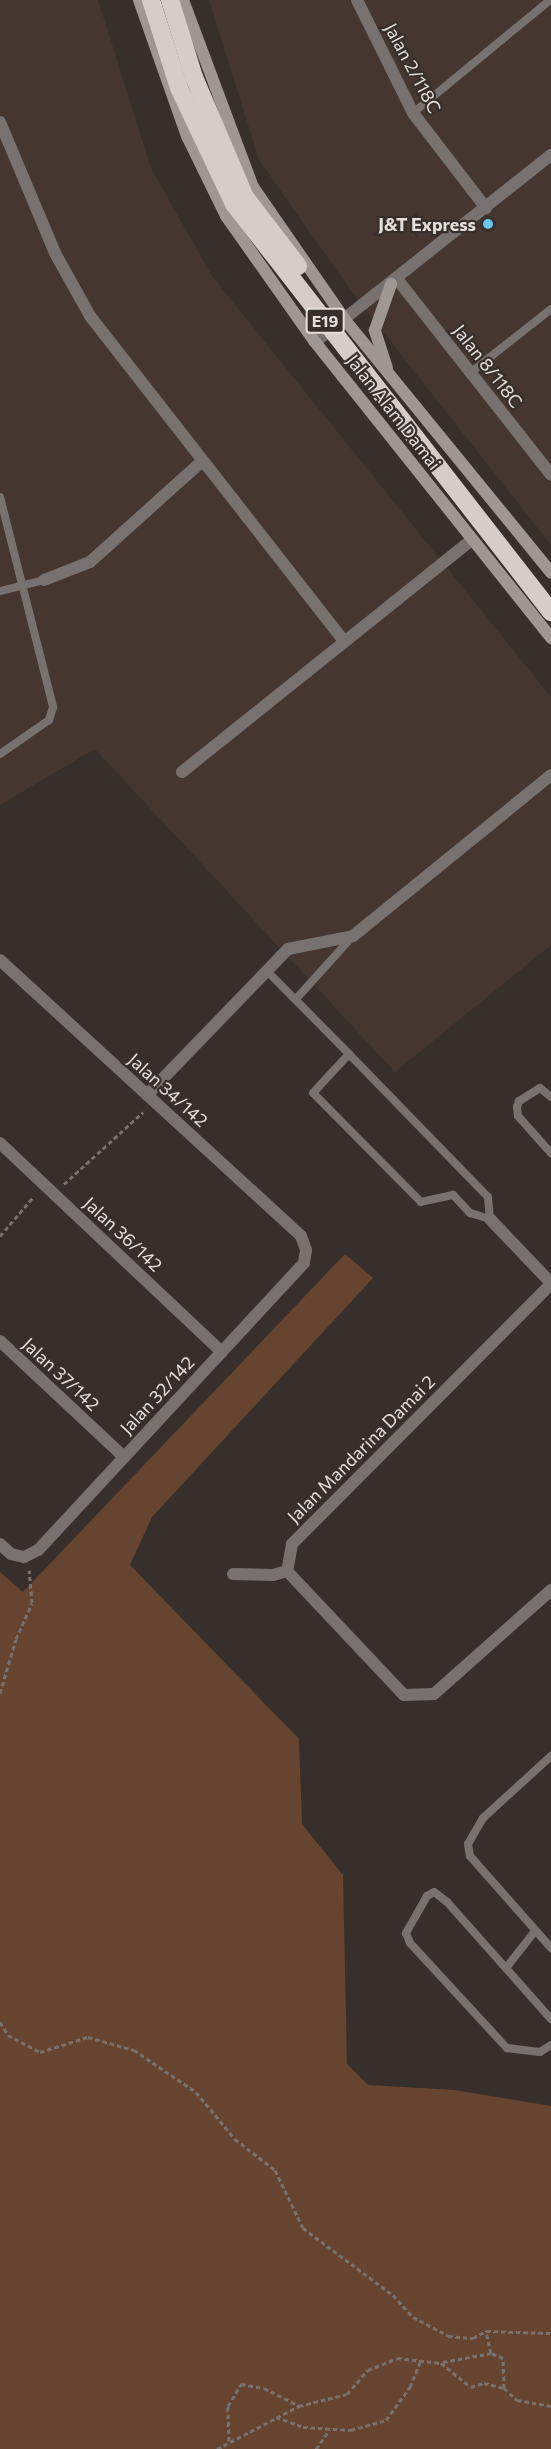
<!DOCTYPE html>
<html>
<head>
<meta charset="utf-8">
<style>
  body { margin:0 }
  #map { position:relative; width:551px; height:2449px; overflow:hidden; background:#372f2b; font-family:Commissioner,sans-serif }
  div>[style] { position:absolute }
  .built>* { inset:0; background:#45372f }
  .green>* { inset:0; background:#664430 }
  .path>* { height:3px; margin-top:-1.5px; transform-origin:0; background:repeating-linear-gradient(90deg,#78716e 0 4.5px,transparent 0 7.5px) }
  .service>* { height:8px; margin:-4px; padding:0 4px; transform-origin:4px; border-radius:4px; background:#777270 }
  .minor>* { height:12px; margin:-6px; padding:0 6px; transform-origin:6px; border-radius:6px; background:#777270 }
  .secondary>* { height:12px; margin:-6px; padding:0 6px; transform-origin:6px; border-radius:6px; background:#9e9794 }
  .motorway>* { height:18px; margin:-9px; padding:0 9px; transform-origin:9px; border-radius:9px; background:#d7cdc8 }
  .dots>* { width:16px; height:16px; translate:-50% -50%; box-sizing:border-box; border:3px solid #372f2b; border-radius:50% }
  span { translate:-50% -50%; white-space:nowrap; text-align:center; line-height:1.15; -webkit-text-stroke:4.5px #372f2b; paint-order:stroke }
  .shield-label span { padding:2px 4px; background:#372f2b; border:2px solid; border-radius:4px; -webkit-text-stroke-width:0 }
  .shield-label { font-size:16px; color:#e4dfdc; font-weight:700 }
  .street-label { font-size:18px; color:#e4dfdc }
  .poi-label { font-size:18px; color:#e4dfdc; font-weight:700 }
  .right { translate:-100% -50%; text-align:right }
</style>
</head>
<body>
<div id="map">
  <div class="built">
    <div style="clip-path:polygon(0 0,98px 0,151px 168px,212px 276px,551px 697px,551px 945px,395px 1072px,95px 749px,0 805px)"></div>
    <div style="clip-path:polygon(209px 0,551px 0,551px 545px,354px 295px,259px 160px)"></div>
  </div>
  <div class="green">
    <div style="clip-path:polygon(345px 1254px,373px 1278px,152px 1517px,130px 1565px,299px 1739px,302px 1824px,343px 1875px,347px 2064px,368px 2085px,455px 2090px,551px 2106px,551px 2449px,0 2449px,0 1572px,23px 1592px)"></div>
  </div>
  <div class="path">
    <div style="left:64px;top:1184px;width:107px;rotate:-42.3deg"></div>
    <div style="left:0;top:1236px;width:52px;rotate:-49.6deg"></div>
    <div style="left:0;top:1693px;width:56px;rotate:-73.5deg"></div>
    <div style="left:16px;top:1639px;width:39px;rotate:-66deg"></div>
    <div style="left:32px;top:1603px;width:33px;rotate:-95deg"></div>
    <div style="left:0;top:2022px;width:15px;rotate:58deg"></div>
    <div style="left:8px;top:2035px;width:36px;rotate:28deg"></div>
    <div style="left:40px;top:2052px;width:50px;rotate:-17.4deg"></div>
    <div style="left:88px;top:2037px;width:48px;rotate:15.8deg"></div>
    <div style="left:134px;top:2050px;width:75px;rotate:34.1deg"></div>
    <div style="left:196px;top:2092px;width:61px;rotate:50.3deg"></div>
    <div style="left:235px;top:2139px;width:51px;rotate:37.8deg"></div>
    <div style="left:275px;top:2170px;width:64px;rotate:64.2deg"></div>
    <div style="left:303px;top:2228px;width:112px;rotate:36.7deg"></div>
    <div style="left:393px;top:2295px;width:30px;rotate:48deg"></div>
    <div style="left:413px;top:2317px;width:40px;rotate:28deg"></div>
    <div style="left:448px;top:2336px;width:25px;rotate:5deg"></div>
    <div style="left:473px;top:2338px;width:15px;rotate:-28deg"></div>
    <div style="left:443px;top:2362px;width:49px;rotate:-10.6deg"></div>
    <div style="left:504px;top:2388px;width:30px;rotate:-92deg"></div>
    <div style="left:503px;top:2358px;width:13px;rotate:-157deg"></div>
    <div style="left:491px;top:2353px;width:23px;rotate:-103deg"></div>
    <div style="left:486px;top:2331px;width:65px;rotate:1.8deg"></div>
    <div style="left:276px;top:2417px;width:29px;rotate:20deg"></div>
    <div style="left:303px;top:2427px;width:48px;rotate:3.6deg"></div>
    <div style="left:351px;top:2430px;width:36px;rotate:-16deg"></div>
    <div style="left:386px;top:2420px;width:41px;rotate:-54deg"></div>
    <div style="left:410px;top:2387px;width:29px;rotate:-68deg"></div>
    <div style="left:229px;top:2441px;width:35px;rotate:-92deg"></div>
    <div style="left:228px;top:2406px;width:26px;rotate:-59deg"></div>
    <div style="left:241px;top:2384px;width:23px;rotate:10deg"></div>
    <div style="left:264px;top:2388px;width:39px;rotate:27deg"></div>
    <div style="left:217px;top:2449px;width:93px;rotate:-27.7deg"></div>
    <div style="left:299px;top:2406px;width:49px;rotate:-14deg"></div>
    <div style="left:347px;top:2394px;width:32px;rotate:-49deg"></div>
    <div style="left:368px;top:2370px;width:31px;rotate:-22deg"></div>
    <div style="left:397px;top:2358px;width:44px;rotate:6.5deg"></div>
    <div style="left:441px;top:2363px;width:38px;rotate:39deg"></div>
    <div style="left:471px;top:2387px;width:14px;rotate:-17deg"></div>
    <div style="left:484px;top:2383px;width:21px;rotate:14deg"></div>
    <div style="left:504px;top:2388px;width:18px;rotate:43deg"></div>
    <div style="left:517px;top:2400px;width:35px;rotate:10deg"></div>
    <div style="left:316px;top:2449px;width:24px;rotate:-55deg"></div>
  </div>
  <div class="service">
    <div style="left:413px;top:113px;width:178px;rotate:-39.5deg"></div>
    <div style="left:470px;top:373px;width:103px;rotate:-38.3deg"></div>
    <div style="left:0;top:497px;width:217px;rotate:75.8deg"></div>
    <div style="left:53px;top:707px;width:14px;rotate:107deg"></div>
    <div style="left:49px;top:720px;width:60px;rotate:145.2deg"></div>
    <div style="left:0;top:591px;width:45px;rotate:-14deg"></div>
    <div style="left:267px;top:971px;width:117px;rotate:45.3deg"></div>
    <div style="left:296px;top:999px;width:84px;rotate:-47.9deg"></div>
    <div style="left:349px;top:1054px;width:199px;rotate:45.8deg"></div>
    <div style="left:488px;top:1197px;width:22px;rotate:85deg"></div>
    <div style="left:490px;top:1219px;width:21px;rotate:-163deg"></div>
    <div style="left:470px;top:1213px;width:25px;rotate:-133deg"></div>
    <div style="left:453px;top:1195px;width:33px;rotate:168deg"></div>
    <div style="left:421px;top:1202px;width:153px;rotate:-134.7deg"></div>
    <div style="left:313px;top:1093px;width:53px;rotate:-47.3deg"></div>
    <div style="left:551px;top:1097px;width:14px;rotate:-141deg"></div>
    <div style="left:540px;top:1088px;width:25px;rotate:148deg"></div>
    <div style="left:519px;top:1101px;width:6px;rotate:108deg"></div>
    <div style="left:517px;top:1107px;width:9px;rotate:84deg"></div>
    <div style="left:518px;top:1116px;width:50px;rotate:48.3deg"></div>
    <div style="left:551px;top:1756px;width:92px;rotate:137.6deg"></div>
    <div style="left:483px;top:1818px;width:30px;rotate:120deg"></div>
    <div style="left:468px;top:1844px;width:12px;rotate:81deg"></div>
    <div style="left:470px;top:1856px;width:123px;rotate:48.6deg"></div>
    <div style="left:506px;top:1968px;width:47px;rotate:-51.9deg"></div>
    <div style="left:551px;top:2019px;width:157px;rotate:-131.6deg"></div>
    <div style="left:447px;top:1902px;width:16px;rotate:-142deg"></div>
    <div style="left:434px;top:1892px;width:8px;rotate:150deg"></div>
    <div style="left:427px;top:1896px;width:43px;rotate:119.6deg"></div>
    <div style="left:406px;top:1933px;width:11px;rotate:68deg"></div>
    <div style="left:410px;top:1943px;width:143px;rotate:47.3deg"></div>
    <div style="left:507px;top:2048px;width:33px;rotate:7deg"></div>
    <div style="left:540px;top:2052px;width:13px;rotate:-32deg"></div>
  </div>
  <div class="minor">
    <div style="left:357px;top:0;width:126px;rotate:63.6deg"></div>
    <div style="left:413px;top:113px;width:120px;rotate:52.5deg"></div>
    <div style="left:0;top:122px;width:142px;rotate:67.2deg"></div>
    <div style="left:55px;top:253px;width:72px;rotate:60.9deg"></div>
    <div style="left:90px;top:316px;width:411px;rotate:52deg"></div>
    <div style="left:397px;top:279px;width:249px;rotate:51.8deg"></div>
    <div style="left:315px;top:342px;width:301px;rotate:-38.4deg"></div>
    <div style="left:44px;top:580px;width:49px;rotate:-21.4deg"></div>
    <div style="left:90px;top:562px;width:151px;rotate:-42deg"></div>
    <div style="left:182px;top:772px;width:371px;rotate:-38.7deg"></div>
    <div style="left:0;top:960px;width:408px;rotate:42.5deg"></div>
    <div style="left:301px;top:1236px;width:15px;rotate:70deg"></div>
    <div style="left:306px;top:1250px;width:13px;rotate:99deg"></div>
    <div style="left:304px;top:1263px;width:391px;rotate:132.8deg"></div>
    <div style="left:38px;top:1550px;width:16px;rotate:153deg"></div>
    <div style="left:24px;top:1557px;width:13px;rotate:-167deg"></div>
    <div style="left:11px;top:1554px;width:15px;rotate:-138deg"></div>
    <div style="left:147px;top:1095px;width:203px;rotate:-46deg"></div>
    <div style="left:288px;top:949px;width:66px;rotate:-11.3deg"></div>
    <div style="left:353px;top:936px;width:255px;rotate:-39.1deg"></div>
    <div style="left:0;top:1143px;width:305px;rotate:43.3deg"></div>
    <div style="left:490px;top:1219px;width:88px;rotate:46.4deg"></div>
    <div style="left:551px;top:1284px;width:367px;rotate:134.9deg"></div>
    <div style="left:292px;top:1544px;width:27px;rotate:100deg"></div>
    <div style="left:287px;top:1571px;width:170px;rotate:46.7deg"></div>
    <div style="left:404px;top:1695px;width:30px;rotate:-2deg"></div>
    <div style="left:434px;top:1694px;width:157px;rotate:-41.6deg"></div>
    <div style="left:0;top:1341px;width:170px;rotate:43.1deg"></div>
    <div style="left:233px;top:1574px;width:40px;rotate:1.4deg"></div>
    <div style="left:273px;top:1575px;width:15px;rotate:-16deg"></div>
  </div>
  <div class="secondary">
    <div style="left:139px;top:0;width:144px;rotate:70.6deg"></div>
    <div style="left:187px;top:136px;width:89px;rotate:64deg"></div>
    <div style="left:226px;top:216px;width:154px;rotate:54.8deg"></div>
    <div style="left:315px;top:342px;width:379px;rotate:51.4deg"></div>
    <div style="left:183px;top:0;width:200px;rotate:69.5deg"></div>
    <div style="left:253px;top:187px;width:162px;rotate:55.3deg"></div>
    <div style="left:345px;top:320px;width:326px;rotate:50.8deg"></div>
    <div style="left:387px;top:368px;width:40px;rotate:-108deg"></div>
    <div style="left:375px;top:330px;width:49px;rotate:-70.8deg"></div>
  </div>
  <div class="motorway">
    <div style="left:151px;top:0;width:92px;rotate:72.3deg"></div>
    <div style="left:179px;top:88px;width:128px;rotate:64.6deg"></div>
    <div style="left:234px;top:204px;width:517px;rotate:52.15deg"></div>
    <div style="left:170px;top:0;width:81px;rotate:72.7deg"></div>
    <div style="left:194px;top:77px;width:130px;rotate:67deg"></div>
    <div style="left:245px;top:197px;width:87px;rotate:52.5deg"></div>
  </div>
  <div class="dots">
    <div style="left:488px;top:224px;background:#68c4f0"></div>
  </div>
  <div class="shield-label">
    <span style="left:325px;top:321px">E19</span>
  </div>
  <div class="street-label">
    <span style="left:413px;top:68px;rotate:62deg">Jalan 2/118C</span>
    <span style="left:488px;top:366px;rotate:52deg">Jalan 8/118C</span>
    <span style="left:394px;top:412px;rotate:52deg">Jalan Alam Damai</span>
    <span style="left:168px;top:1090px;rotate:42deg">Jalan 34/142</span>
    <span style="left:123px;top:1234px;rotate:43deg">Jalan 36/142</span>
    <span style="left:61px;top:1374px;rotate:43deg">Jalan 37/142</span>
    <span style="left:157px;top:1395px;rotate:-47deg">Jalan 32/142</span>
    <span style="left:361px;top:1449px;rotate:-45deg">Jalan Mandarina Damai 2</span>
  </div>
  <div class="poi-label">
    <span class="right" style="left:476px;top:224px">J&amp;T Express</span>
  </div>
</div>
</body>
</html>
